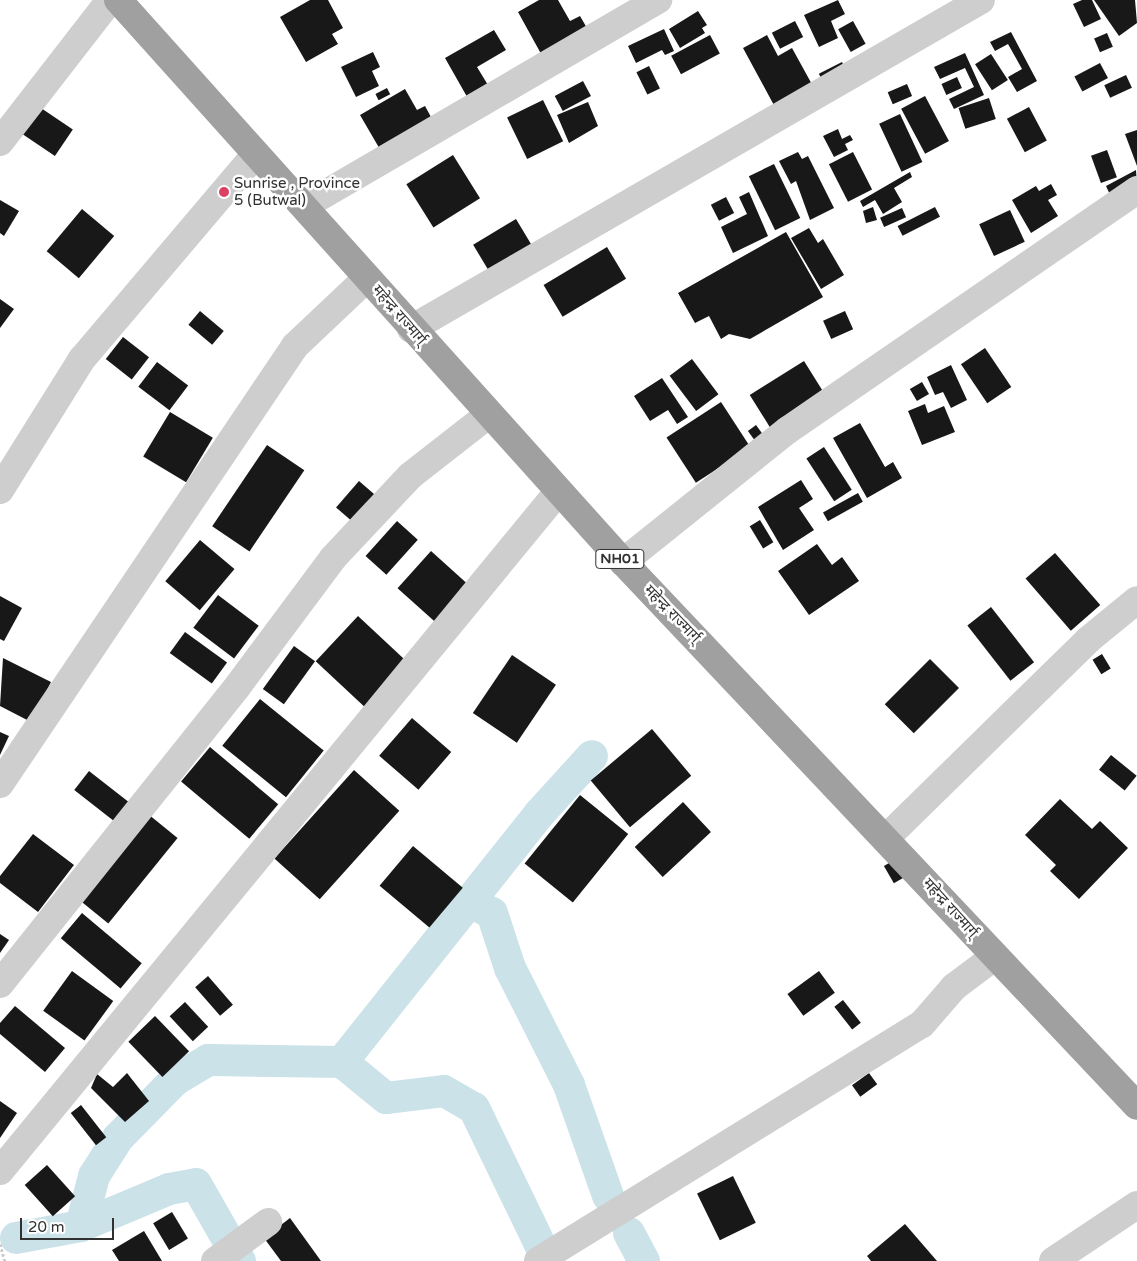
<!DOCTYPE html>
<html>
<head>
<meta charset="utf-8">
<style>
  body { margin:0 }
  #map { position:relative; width:1137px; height:1261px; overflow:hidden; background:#fff; font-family:"Varela Round","Noto Sans Devanagari",sans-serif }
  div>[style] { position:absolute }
  .canal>* { height:32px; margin:-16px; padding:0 16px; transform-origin:16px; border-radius:16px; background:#cbe2e9 }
  .building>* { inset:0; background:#181818; transform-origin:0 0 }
  .path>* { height:3px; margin-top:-1.5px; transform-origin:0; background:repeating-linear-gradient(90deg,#cbcbcb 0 2.5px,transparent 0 5px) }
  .minor>* { height:28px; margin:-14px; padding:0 14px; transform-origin:14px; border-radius:14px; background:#cecece }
  .trunk>* { height:28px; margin:-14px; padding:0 14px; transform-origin:14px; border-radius:14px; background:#a0a0a0 }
  .dots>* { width:14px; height:14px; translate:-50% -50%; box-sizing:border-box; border:2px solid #fff; border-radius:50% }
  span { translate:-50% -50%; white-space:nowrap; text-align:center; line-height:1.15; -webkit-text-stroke:5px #fff; paint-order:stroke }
  .shield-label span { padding:1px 4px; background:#fff; border:1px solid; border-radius:4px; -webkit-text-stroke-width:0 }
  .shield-label { font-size:14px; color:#313131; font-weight:700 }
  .poi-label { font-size:15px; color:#313131 }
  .left { translate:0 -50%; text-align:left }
  .street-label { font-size:15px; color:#313131 }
  .scale { position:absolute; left:20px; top:1218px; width:94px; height:22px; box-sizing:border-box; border:2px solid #313131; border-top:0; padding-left:6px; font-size:15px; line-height:18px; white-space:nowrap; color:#313131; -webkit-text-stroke:4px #fff; paint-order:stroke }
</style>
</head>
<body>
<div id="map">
  <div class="canal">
    <div style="left:472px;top:903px;width:22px;rotate:27deg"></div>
    <div style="left:492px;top:913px;width:58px;rotate:71.9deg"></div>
    <div style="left:510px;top:968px;width:131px;rotate:63.2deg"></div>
    <div style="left:569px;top:1085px;width:118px;rotate:70.6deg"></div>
    <div style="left:342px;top:1062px;width:57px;rotate:39.3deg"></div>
    <div style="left:386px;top:1098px;width:58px;rotate:-6.9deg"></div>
    <div style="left:444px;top:1091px;width:34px;rotate:30deg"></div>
    <div style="left:474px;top:1108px;width:170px;rotate:64.2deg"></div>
    <div style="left:81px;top:1226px;width:52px;rotate:-75.4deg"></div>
    <div style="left:94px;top:1176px;width:45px;rotate:-57.7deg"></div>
    <div style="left:118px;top:1138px;width:81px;rotate:-45.5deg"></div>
    <div style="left:175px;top:1080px;width:39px;rotate:-31deg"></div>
    <div style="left:208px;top:1060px;width:134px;rotate:0.9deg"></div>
    <div style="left:342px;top:1062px;width:318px;rotate:-51.5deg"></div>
    <div style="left:540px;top:813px;width:77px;rotate:-47.6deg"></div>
    <div style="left:629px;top:1233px;width:32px;rotate:62deg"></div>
    <div style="left:16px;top:1238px;width:66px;rotate:-10.5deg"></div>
    <div style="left:81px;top:1226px;width:95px;rotate:-22.8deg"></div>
    <div style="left:169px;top:1189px;width:27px;rotate:-10deg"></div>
    <div style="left:196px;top:1184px;width:89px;rotate:60.3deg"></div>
  </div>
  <div class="building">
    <div style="clip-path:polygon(310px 0,328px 0,343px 28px,332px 34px,338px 44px,306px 62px,280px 17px)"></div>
    <div style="clip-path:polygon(539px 0,558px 0,570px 21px,580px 16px,591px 35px,545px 61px,518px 12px)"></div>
    <div style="clip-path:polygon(838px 0,845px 14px,831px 21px,838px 38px,819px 47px,804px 15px)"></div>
    <div style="clip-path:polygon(1082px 0,1092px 0,1101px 19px,1084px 27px,1073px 4px)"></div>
    <div style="clip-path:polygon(1094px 0,1135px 0,1137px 23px,1119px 36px)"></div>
    <div style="clip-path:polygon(698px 11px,707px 25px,702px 28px,705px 33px,680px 48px,669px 29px)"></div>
    <div style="left:795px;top:21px;width:18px;height:26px;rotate:63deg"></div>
    <div style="left:853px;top:21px;width:26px;height:17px;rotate:61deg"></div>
    <div style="clip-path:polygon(664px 29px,674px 51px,665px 55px,662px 50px,636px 63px,628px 46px)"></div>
    <div style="clip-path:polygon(494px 30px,506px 50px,477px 67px,491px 90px,470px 102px,445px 58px)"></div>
    <div style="clip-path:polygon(1011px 32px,1037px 81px,1017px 92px,1008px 77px,1022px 69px,1008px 44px,995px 51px,990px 42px)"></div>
    <div style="left:1107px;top:33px;width:15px;height:14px;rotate:67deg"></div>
    <div style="left:710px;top:35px;width:21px;height:44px;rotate:62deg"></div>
    <div style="clip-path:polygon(767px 35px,778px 56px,792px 48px,814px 88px,776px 109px,743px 48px)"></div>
    <div style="clip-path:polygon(373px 52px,380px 67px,372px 71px,379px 86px,356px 97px,341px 67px)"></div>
    <div style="clip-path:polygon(965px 53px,984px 95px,954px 109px,949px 99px,974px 87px,965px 68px,940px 79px,934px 67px)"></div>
    <div style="left:991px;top:54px;width:31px;height:19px;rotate:57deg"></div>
    <div style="left:842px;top:62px;width:11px;height:26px;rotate:63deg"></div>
    <div style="left:1100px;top:63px;width:17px;height:29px;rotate:62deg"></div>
    <div style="left:649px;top:66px;width:25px;height:14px;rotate:64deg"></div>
    <div style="left:1126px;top:75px;width:14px;height:24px;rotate:65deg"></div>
    <div style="left:957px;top:77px;width:12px;height:17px;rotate:66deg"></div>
    <div style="left:583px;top:81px;width:17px;height:32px;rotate:62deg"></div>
    <div style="left:907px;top:84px;width:13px;height:21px;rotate:67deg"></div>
    <div style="left:387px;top:88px;width:7px;height:13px;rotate:63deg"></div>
    <div style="clip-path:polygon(405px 89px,417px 110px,425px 106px,437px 128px,385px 158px,360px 115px)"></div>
    <div style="left:925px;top:96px;width:51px;height:27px;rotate:62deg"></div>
    <div style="left:989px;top:98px;width:22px;height:32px;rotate:72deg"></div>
    <div style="left:543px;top:100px;width:46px;height:40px;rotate:64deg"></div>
    <div style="clip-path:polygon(588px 102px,598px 126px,569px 143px,557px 115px)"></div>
    <div style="left:38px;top:106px;width:42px;height:32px;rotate:34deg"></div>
    <div style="left:1029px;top:107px;width:38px;height:25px;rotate:62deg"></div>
    <div style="left:900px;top:114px;width:53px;height:23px;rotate:65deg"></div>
    <div style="clip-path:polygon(838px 129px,842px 139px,850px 135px,853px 140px,845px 144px,848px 150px,834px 157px,823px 136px)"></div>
    <div style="clip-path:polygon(1137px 130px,1137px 166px,1125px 134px)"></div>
    <div style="left:1107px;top:150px;width:29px;height:17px;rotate:70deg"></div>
    <div style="clip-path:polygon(798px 152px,802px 159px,808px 156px,834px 208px,810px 220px,796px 181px,791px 184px,779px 161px)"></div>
    <div style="left:853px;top:152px;width:42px;height:27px;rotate:63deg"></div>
    <div style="left:453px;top:155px;width:51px;height:55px;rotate:58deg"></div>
    <div style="left:774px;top:164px;width:60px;height:28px;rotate:64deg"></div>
    <div style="clip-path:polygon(1136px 170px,1137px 186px,1112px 199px,1106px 186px)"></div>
    <div style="clip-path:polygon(910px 172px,912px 177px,894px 188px,902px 202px,883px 214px,875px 200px,863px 207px,860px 201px)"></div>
    <div style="clip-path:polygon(1051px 184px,1057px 195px,1048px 200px,1058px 216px,1031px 233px,1012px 200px,1036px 186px,1039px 191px)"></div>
    <div style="clip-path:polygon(749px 192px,768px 236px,733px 253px,721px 227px,747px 214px,739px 197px)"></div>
    <div style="left:726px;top:197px;width:18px;height:17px;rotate:63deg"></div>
    <div style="clip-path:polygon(0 200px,19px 211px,4px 236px,0 233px)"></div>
    <div style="clip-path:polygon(873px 207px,877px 220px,866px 223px,863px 211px)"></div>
    <div style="left:935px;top:207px;width:11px;height:42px;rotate:63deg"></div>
    <div style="left:902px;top:208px;width:10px;height:24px;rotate:66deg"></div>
    <div style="left:82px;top:209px;width:42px;height:55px;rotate:40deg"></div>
    <div style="left:1010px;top:210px;width:35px;height:34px;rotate:65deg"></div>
    <div style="left:516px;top:219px;width:37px;height:50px;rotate:59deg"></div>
    <div style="clip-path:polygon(809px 228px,818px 243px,823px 239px,844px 275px,821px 289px,791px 238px)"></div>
    <div style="clip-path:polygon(786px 232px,823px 297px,750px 339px,729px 334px,721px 339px,709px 316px,695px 323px,678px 293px)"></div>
    <div style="left:607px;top:247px;width:37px;height:74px;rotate:59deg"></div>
    <div style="clip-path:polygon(0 299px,14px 309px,0 328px)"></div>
    <div style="left:200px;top:311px;width:31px;height:18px;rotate:40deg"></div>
    <div style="left:845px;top:311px;width:20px;height:24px;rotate:66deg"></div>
    <div style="left:123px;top:337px;width:33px;height:28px;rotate:38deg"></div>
    <div style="left:985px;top:348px;width:47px;height:29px;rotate:56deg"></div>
    <div style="left:692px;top:359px;width:44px;height:28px;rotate:53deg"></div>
    <div style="left:804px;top:361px;width:44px;height:64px;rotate:58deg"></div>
    <div style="left:157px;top:362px;width:39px;height:31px;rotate:37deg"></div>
    <div style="clip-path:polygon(951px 365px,967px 400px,951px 408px,943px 392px,935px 395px,927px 377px)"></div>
    <div style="clip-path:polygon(662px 378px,688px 417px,677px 424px,668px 410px,650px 421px,634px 396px)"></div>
    <div style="left:922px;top:382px;width:14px;height:14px;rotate:60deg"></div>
    <div style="left:721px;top:402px;width:54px;height:65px;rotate:57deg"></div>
    <div style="clip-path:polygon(925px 404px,928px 413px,944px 406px,955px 432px,922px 445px,908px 411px)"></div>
    <div style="left:170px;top:412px;width:50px;height:52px;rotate:31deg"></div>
    <div style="clip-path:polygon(860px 423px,885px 467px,893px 462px,902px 478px,867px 498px,833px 438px)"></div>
    <div style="left:756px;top:425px;width:17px;height:10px;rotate:54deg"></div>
    <div style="left:267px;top:445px;width:45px;height:98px;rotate:34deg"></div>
    <div style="left:824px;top:447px;width:51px;height:21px;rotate:57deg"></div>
    <div style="clip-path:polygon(801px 480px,813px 499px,799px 508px,814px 530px,783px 550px,758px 507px)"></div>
    <div style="left:359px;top:481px;width:23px;height:35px;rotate:41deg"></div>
    <div style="left:858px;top:493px;width:10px;height:40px;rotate:61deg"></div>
    <div style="left:760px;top:520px;width:26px;height:12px;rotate:59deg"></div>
    <div style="left:397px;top:521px;width:28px;height:47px;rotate:42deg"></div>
    <div style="left:200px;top:540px;width:45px;height:54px;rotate:40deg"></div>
    <div style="clip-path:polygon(817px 544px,832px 565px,842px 557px,859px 581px,809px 615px,778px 571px)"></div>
    <div style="left:431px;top:551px;width:50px;height:50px;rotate:42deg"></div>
    <div style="left:1055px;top:553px;width:69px;height:39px;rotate:49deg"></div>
    <div style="left:218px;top:595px;width:51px;height:41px;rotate:37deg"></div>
    <div style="clip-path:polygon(0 596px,22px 608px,4px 641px,0 639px)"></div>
    <div style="left:991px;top:607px;width:70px;height:30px;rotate:52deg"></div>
    <div style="left:358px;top:616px;width:67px;height:62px;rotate:43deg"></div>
    <div style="left:185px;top:632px;width:52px;height:26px;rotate:36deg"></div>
    <div style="left:294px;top:646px;width:26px;height:53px;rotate:36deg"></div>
    <div style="left:1102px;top:654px;width:17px;height:11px;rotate:59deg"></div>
    <div style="left:512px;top:655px;width:53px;height:70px;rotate:34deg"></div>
    <div style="clip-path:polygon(3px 658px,51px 682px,31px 722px,0 706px)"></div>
    <div style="left:930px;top:659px;width:41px;height:64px;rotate:45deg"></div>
    <div style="left:260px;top:699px;width:82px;height:60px;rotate:39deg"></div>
    <div style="left:412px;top:718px;width:52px;height:50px;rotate:41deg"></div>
    <div style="left:652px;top:729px;width:61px;height:80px;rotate:50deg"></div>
    <div style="clip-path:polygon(0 732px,9px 736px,0 755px)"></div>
    <div style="left:210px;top:747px;width:89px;height:45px;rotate:40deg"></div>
    <div style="left:1111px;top:755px;width:33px;height:19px;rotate:39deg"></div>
    <div style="left:354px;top:770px;width:61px;height:119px;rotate:42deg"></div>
    <div style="left:89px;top:771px;width:50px;height:24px;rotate:38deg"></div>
    <div style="left:580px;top:795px;width:62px;height:88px;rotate:39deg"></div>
    <div style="clip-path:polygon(1060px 799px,1092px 829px,1100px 821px,1128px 848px,1079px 899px,1050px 871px,1056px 865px,1025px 835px)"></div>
    <div style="left:683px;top:802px;width:41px;height:66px;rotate:47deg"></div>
    <div style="left:148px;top:814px;width:38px;height:110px;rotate:39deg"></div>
    <div style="clip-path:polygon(33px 834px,74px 865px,38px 912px,0 883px,0 876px)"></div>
    <div style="left:413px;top:846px;width:65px;height:52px;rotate:40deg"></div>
    <div style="left:896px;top:859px;width:20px;height:14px;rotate:60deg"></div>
    <div style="left:82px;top:913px;width:78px;height:33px;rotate:40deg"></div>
    <div style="clip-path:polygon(0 934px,9px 940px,0 953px)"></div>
    <div style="left:72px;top:971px;width:51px;height:49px;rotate:36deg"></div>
    <div style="left:819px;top:971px;width:27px;height:39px;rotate:54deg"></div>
    <div style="left:208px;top:976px;width:38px;height:17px;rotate:49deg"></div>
    <div style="left:843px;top:1000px;width:29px;height:11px;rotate:52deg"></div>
    <div style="left:185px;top:1002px;width:34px;height:21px;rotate:47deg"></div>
    <div style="clip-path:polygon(15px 1006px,65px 1048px,45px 1072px,0 1034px,0 1023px)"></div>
    <div style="left:155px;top:1016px;width:49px;height:37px;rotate:46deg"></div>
    <div style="clip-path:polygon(127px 1073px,149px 1101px,125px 1122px,91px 1088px,97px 1074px,113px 1087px)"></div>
    <div style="left:869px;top:1073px;width:14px;height:21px;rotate:54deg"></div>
    <div style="clip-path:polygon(0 1101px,17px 1113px,0 1138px)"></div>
    <div style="left:81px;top:1105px;width:41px;height:13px;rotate:52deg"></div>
    <div style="left:47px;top:1165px;width:42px;height:30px;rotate:48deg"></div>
    <div style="left:733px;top:1176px;width:52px;height:40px;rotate:64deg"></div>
    <div style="left:172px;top:1212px;width:31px;height:22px;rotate:59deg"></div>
    <div style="clip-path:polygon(290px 1218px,321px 1261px,281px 1261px,264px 1238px)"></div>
    <div style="clip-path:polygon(905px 1224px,937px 1261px,871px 1261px,867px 1256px)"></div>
    <div style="clip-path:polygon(144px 1231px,162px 1261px,119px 1261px,112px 1250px)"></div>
  </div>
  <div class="path">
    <div style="left:0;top:1244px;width:18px;rotate:74deg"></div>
  </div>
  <div class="minor">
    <div style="left:0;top:142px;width:180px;rotate:-52.2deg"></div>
    <div style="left:304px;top:206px;width:410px;rotate:-30.2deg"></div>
    <div style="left:411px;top:329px;width:658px;rotate:-29.99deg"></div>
    <div style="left:0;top:490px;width:155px;rotate:-58deg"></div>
    <div style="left:82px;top:359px;width:269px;rotate:-49.7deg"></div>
    <div style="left:623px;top:562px;width:211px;rotate:-38.7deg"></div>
    <div style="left:788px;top:430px;width:424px;rotate:-34.5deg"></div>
    <div style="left:0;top:784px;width:528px;rotate:-56.04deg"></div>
    <div style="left:295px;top:346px;width:99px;rotate:-43.4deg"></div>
    <div style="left:887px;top:837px;width:281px;rotate:-44.4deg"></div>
    <div style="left:1088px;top:640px;width:63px;rotate:-39.2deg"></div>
    <div style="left:0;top:984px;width:380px;rotate:-51.4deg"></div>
    <div style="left:237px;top:687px;width:161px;rotate:-53.3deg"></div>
    <div style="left:333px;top:558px;width:112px;rotate:-46.8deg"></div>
    <div style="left:410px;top:476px;width:99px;rotate:-38deg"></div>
    <div style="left:0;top:1171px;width:879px;rotate:-50.59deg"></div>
    <div style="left:215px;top:1261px;width:66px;rotate:-36.3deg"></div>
    <div style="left:538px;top:1261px;width:451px;rotate:-31.7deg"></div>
    <div style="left:922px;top:1024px;width:49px;rotate:-49.1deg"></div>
    <div style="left:954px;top:987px;width:50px;rotate:-36.9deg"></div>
    <div style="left:1053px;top:1261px;width:101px;rotate:-33.7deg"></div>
  </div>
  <div class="trunk">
    <div style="left:118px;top:0;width:756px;rotate:48.06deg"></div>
    <div style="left:623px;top:562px;width:748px;rotate:46.62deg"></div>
  </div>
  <div class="dots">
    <div style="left:224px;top:192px;background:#dc3f61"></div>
  </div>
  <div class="shield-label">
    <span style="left:620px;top:559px">NH01</span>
  </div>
  <div class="poi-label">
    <span class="left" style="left:234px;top:192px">Sunrise , Province<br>5 (Butwal)</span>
  </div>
  <div class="street-label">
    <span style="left:399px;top:315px;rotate:49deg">महेन्द्र राज्मार्ग्</span>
    <span style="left:672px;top:614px;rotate:46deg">महेन्द्र राज्मार्ग्</span>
    <span style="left:950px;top:908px;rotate:48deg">महेन्द्र राज्मार्ग्</span>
  </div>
  <div class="scale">20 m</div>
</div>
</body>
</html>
